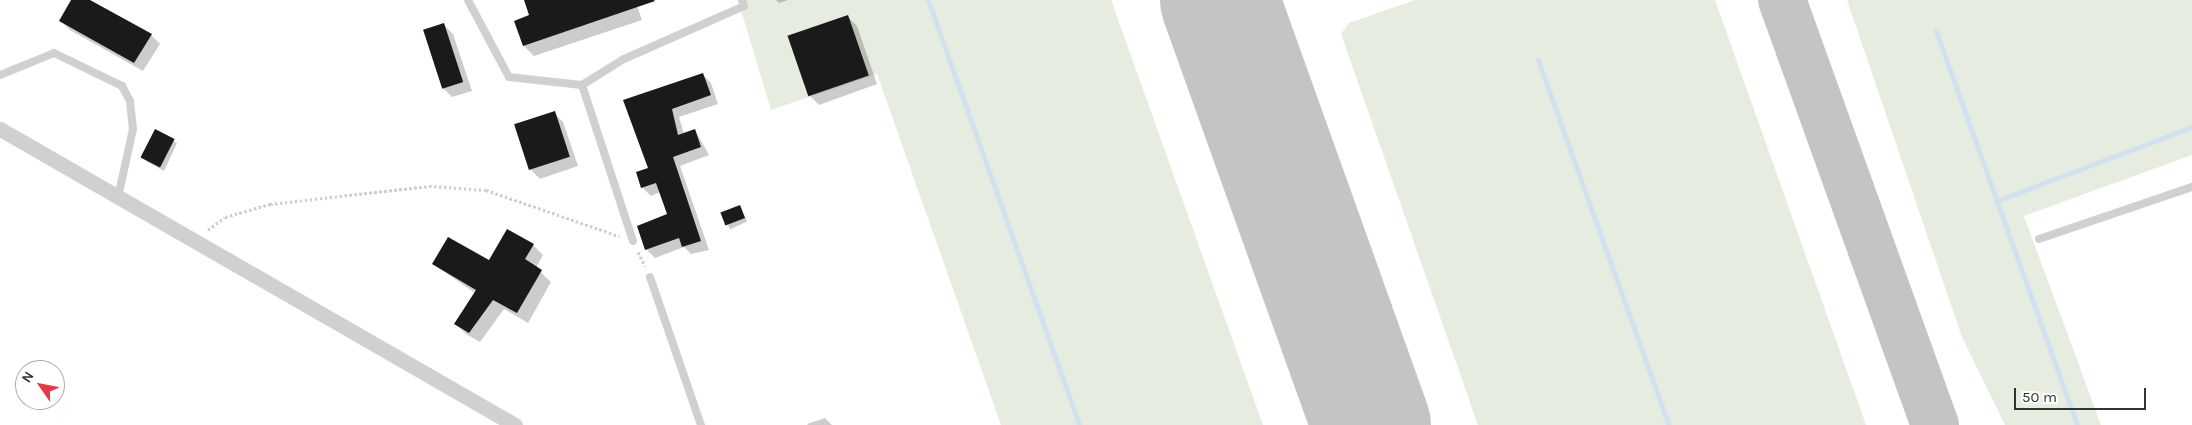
<!DOCTYPE html>
<html>
<head>
<meta charset="utf-8">
<style>
  body { margin:0 }
  #map { position:relative; width:2192px; height:425px; overflow:hidden; background:#fff; font-family:Karla,sans-serif }
  div>[style] { position:absolute }
  .green>* { inset:0; background:#e6ecdf }
  .shadow>* { inset:0; background:#0003; transform-origin:0 0 }
  .stream>* { height:5px; margin:-2.5px; padding:0 2.5px; transform-origin:2.5px; border-radius:2.5px; background:#cfe2ee }
  .taxiway>* { height:48px; margin:-24px; padding:0 24px; transform-origin:24px; border-radius:24px; background:#c4c4c4 }
  .runway>* { height:119px; margin:-59.5px; padding:0 59.5px; transform-origin:59.5px; border-radius:59.5px; background:#c4c4c4 }
  .building>* { inset:0; background:#1a1a1a; transform-origin:0 0 }
  .path>* { height:3px; margin-top:-1.5px; transform-origin:0; background:repeating-linear-gradient(90deg,#cdcdcd 0 2.5px,transparent 0 5px) }
  .service>* { height:8px; margin:-4px; padding:0 4px; transform-origin:4px; border-radius:4px; background:#d0d0d0 }
  .minor>* { height:15px; margin:-7.5px; padding:0 7.5px; transform-origin:7.5px; border-radius:7.5px; background:#d0d0d0 }
  span { translate:-50% -50%; white-space:nowrap; text-align:center; line-height:1.15; -webkit-text-stroke:5px #fff; paint-order:stroke }
  .north { position:absolute; left:15px; top:360px; width:50px; height:50px; box-sizing:border-box; background:#fff; border:1px solid #adadad; border-radius:50%; rotate:303deg; font-size:14px; font-weight:700; line-height:20px; text-align:center; color:#333 }
  .north::after { content:''; display:block; margin:auto; width:18px; height:22px; background:#e63946; clip-path:polygon(50% 0,100% 100%,50% 72%,0 100%) }
  .scale { position:absolute; left:2014px; top:388px; width:132px; height:22px; box-sizing:border-box; border:2px solid #333; border-top:0; padding-left:6px; font-size:15px; line-height:18px; white-space:nowrap; color:#333; -webkit-text-stroke:4px #fff; paint-order:stroke }
</style>
</head>
<body>
<div id="map">
  <div class="green">
    <div style="clip-path:polygon(738px 0,1111px 0,1263px 425px,1001px 425px,877px 74px,771px 110px)"></div>
    <div style="clip-path:polygon(1415px 0,1715px 0,1866px 425px,1478px 425px,1341px 34px,1349px 23px)"></div>
    <div style="clip-path:polygon(1847px 0,2192px 0,2192px 155px,2024px 216px,2101px 425px,2005px 425px,1962px 337px)"></div>
  </div>
  <div class="shadow">
    <div style="clip-path:polygon(72px 0,87px 0,151px 35px,160px 44px,143px 71px,70px 30px,61px 21px)"></div>
    <div style="clip-path:polygon(525px 0,635px 0,642px 20px,534px 56px,524px 46px,515px 22px,531px 16px)"></div>
    <div style="clip-path:polygon(776px 0,788px 0,779px 3px)"></div>
    <div style="clip-path:polygon(848px 17px,857px 26px,877px 84px,819px 105px,810px 96px)"></div>
    <div style="clip-path:polygon(444px 25px,453px 34px,472px 91px,452px 97px,443px 88px)"></div>
    <div style="clip-path:polygon(703px 75px,711px 83px,718px 104px,679px 117px,684px 134px,695px 130px,709px 155px,680px 166px,709px 250px,691px 254px,684px 247px,655px 258px,646px 249px,668px 215px,660px 192px,651px 196px,642px 187px,650px 168px,625px 101px)"></div>
    <div style="clip-path:polygon(554px 113px,563px 122px,578px 166px,540px 179px,531px 170px,516px 126px)"></div>
    <div style="clip-path:polygon(155px 130px,177px 143px,164px 171px,146px 161px)"></div>
    <div style="left:740px;top:206px;width:17px;height:19px;rotate:65deg"></div>
    <div style="clip-path:polygon(533px 245px,543px 255px,536px 268px,551px 282px,528px 323px,504px 309px,480px 342px,466px 334px,456px 324px,475px 293px,433px 264px,489px 262px)"></div>
    <div style="clip-path:polygon(825px 418px,832px 425px,808px 425px,807px 424px)"></div>
  </div>
  <div class="stream">
    <div style="left:928px;top:0;width:451px;rotate:70.4deg"></div>
    <div style="left:1936px;top:31px;width:418px;rotate:70.3deg"></div>
    <div style="left:1538px;top:60px;width:388px;rotate:70.3deg"></div>
    <div style="left:1996px;top:201px;width:210px;rotate:-20.7deg"></div>
  </div>
  <div class="taxiway">
    <div style="left:1782px;top:0;width:452px;rotate:70.2deg"></div>
  </div>
  <div class="runway">
    <div style="left:1219px;top:0;width:451px;rotate:70.3deg"></div>
  </div>
  <div class="building">
    <div style="clip-path:polygon(71px 0,90px 0,152px 34px,134px 63px,59px 21px)"></div>
    <div style="clip-path:polygon(524px 0,654px 0,655px 1px,523px 46px,514px 21px,529px 15px)"></div>
    <div style="left:848px;top:15px;width:64px;height:64px;rotate:71deg"></div>
    <div style="left:444px;top:23px;width:62px;height:22px;rotate:72deg"></div>
    <div style="clip-path:polygon(703px 73px,711px 95px,672px 109px,678px 135px,695px 129px,701px 147px,673px 157px,701px 241px,682px 247px,679px 238px,645px 250px,637px 226px,667px 214px,656px 183px,641px 188px,636px 172px,648px 168px,623px 100px)"></div>
    <div style="left:555px;top:111px;width:48px;height:43px;rotate:72deg"></div>
    <div style="left:155px;top:129px;width:22px;height:32px;rotate:27deg"></div>
    <div style="left:740px;top:205px;width:14px;height:21px;rotate:69deg"></div>
    <div style="clip-path:polygon(507px 229px,534px 244px,525px 259px,542px 270px,517px 313px,493px 300px,469px 333px,454px 324px,476px 290px,432px 264px,448px 237px,489px 260px)"></div>
  </div>
  <div class="path">
    <div style="left:208px;top:230px;width:21px;rotate:-37deg"></div>
    <div style="left:225px;top:217px;width:47px;rotate:-16.1deg"></div>
    <div style="left:270px;top:204px;width:160px;rotate:-6.5deg"></div>
    <div style="left:429px;top:186px;width:57px;rotate:4deg"></div>
    <div style="left:486px;top:190px;width:141px;rotate:19.1deg"></div>
    <div style="left:638px;top:252px;width:16px;rotate:63deg"></div>
  </div>
  <div class="service">
    <div style="left:468px;top:0;width:87px;rotate:62deg"></div>
    <div style="left:509px;top:77px;width:73px;rotate:6.3deg"></div>
    <div style="left:582px;top:85px;width:164px;rotate:71.9deg"></div>
    <div style="left:0;top:75px;width:58px;rotate:-22.2deg"></div>
    <div style="left:54px;top:53px;width:76px;rotate:25.9deg"></div>
    <div style="left:122px;top:86px;width:17px;rotate:62deg"></div>
    <div style="left:130px;top:101px;width:28px;rotate:84deg"></div>
    <div style="left:133px;top:129px;width:70px;rotate:102.4deg"></div>
    <div style="left:582px;top:85px;width:49px;rotate:-31.8deg"></div>
    <div style="left:624px;top:59px;width:131px;rotate:-23.8deg"></div>
    <div style="left:744px;top:6px;width:6px;rotate:-108deg"></div>
    <div style="left:2039px;top:239px;width:162px;rotate:-18.8deg"></div>
    <div style="left:650px;top:277px;width:157px;rotate:71deg"></div>
  </div>
  <div class="minor">
    <div style="left:0;top:129px;width:594px;rotate:29.89deg"></div>
  </div>
  <div class="north">N</div>
  <div class="scale">50 m</div>
</div>
</body>
</html>
